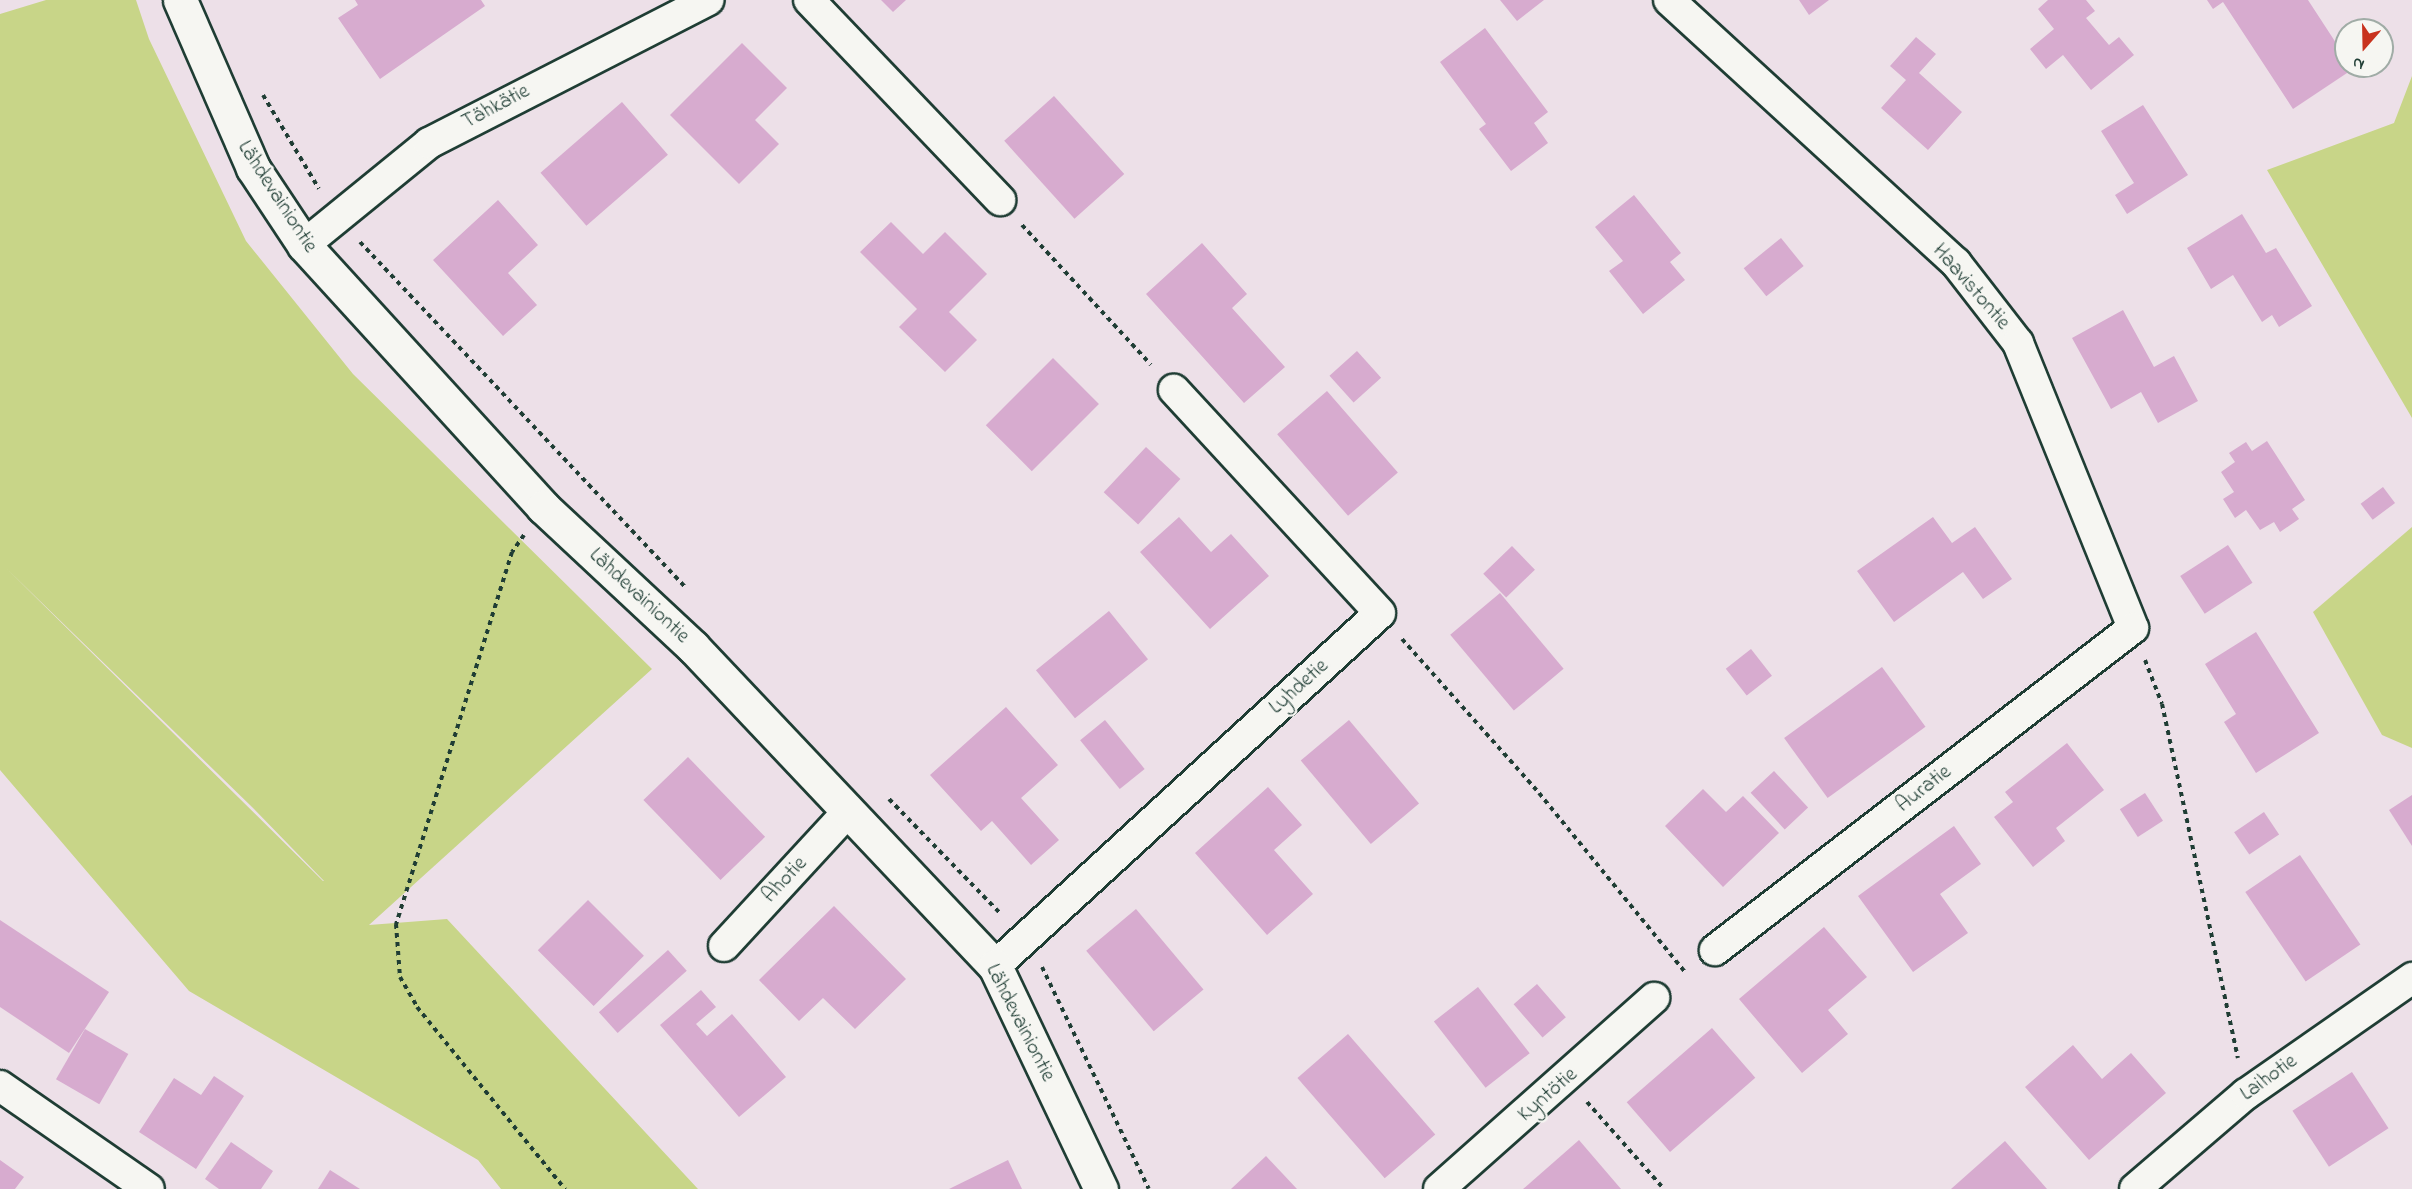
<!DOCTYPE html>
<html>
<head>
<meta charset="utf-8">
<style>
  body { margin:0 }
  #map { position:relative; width:2412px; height:1189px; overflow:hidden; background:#ede0e8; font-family:"Indie Flower",sans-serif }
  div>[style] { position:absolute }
  .green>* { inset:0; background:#c8d588 }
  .building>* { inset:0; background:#d7abcf; transform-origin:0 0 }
  .path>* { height:4px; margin-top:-2px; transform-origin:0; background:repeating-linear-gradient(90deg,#1f3d34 0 4.5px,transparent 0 9px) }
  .roads { filter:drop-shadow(2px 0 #1f3d34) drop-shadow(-2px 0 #1f3d34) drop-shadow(0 2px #1f3d34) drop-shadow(0 -2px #1f3d34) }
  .minor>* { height:30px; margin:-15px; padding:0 15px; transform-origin:15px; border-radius:15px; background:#f6f6f2 }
  .tertiary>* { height:33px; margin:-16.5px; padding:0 16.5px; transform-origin:16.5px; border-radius:16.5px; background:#f6f6f2 }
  span { translate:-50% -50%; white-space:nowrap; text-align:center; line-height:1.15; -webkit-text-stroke:4.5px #f6f6f2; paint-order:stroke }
  .street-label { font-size:21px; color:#1f3d34 }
  .north { position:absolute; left:2334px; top:18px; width:60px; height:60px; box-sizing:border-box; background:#f6f6f2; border:2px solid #a0aca6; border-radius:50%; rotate:200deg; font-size:16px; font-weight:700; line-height:24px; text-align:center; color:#1f3d34 }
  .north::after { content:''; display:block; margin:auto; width:21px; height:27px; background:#c8321e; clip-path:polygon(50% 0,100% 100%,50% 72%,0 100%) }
</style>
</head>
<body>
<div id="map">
  <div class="green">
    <div style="clip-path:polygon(evenodd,46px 0,136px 0,149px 39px,246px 241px,353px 374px,652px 669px,369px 925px,447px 919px,698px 1189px,501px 1189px,478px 1160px,189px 991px,0 770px,0 14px,46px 0,5px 567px,252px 807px,324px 881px,323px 881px,5px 567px)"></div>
    <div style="clip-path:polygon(2412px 76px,2412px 418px,2267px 170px,2394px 123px)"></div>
    <div style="clip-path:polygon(2412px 527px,2412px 748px,2382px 735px,2313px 612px)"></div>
  </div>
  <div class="building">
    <div style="clip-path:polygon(355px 0,481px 0,485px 6px,380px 79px,338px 18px,358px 5px)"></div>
    <div style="clip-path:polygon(881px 0,906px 0,893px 12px)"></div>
    <div style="clip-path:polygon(1500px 0,1544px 0,1517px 21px)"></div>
    <div style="clip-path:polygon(1799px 0,1829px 0,1809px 15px)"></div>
    <div style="clip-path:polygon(2048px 0,2086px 0,2095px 11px,2086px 18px,2109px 45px,2119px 37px,2134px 55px,2091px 90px,2063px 55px,2046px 69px,2030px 49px,2054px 29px,2038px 9px)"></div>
    <div style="clip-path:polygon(2207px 0,2308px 0,2353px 69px,2293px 109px,2223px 2px,2213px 9px)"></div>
    <div style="clip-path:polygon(1485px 28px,1548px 112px,1534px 123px,1548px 143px,1511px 171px,1479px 129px,1486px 124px,1440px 62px)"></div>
    <div style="clip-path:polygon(1916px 37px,1936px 54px,1919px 73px,1962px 112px,1928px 150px,1881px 108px,1906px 80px,1890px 66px)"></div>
    <div style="clip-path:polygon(742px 43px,787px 88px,755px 120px,779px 144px,739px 184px,670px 115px)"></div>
    <div style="left:1054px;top:96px;width:105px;height:67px;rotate:48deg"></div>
    <div style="left:622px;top:102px;width:70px;height:108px;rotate:49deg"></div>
    <div style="clip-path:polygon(2143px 105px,2188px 175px,2127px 214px,2115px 195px,2134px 183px,2101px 131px)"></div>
    <div style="clip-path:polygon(1634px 195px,1681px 253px,1670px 262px,1685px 280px,1643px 314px,1609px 271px,1623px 261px,1595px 227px)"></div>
    <div style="clip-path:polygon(498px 200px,538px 245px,508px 273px,537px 305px,503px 336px,433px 260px)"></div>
    <div style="clip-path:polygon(2242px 214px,2266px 253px,2276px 248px,2312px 306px,2279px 327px,2272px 315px,2262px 322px,2233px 275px,2211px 289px,2187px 248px)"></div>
    <div style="clip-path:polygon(891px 222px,923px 254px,945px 232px,987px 274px,949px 312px,977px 340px,945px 372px,899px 327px,917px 309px,860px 252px)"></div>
    <div style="left:1781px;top:238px;width:36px;height:48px;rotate:51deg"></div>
    <div style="clip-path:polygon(1202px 243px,1247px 294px,1232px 308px,1285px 367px,1244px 403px,1146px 294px)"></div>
    <div style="clip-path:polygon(2123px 310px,2154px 367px,2174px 356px,2198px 401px,2158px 423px,2141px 392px,2111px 409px,2072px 338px)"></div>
    <div style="left:1357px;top:351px;width:36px;height:37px;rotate:48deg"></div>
    <div style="left:1053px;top:358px;width:65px;height:95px;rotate:45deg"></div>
    <div style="left:1327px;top:391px;width:108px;height:66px;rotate:49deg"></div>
    <div style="clip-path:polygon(2267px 441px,2305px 500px,2292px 509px,2299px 519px,2280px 532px,2274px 522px,2260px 530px,2246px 510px,2235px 518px,2223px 499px,2234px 492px,2221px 472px,2235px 462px,2229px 453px,2246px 442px,2252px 451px)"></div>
    <div style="left:1146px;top:447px;width:47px;height:62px;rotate:43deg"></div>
    <div style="left:2383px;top:487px;width:20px;height:28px;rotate:53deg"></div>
    <div style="clip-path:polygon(1179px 517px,1211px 552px,1231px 534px,1269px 576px,1210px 629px,1140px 552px)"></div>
    <div style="clip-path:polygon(1933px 517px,1952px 543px,1975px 527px,2012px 579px,1983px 599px,1963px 572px,1894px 622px,1857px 571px)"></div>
    <div style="left:2228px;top:545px;width:45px;height:57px;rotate:57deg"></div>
    <div style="left:1512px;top:546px;width:33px;height:40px;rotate:46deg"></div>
    <div style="left:1500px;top:593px;width:99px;height:65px;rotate:50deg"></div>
    <div style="left:1109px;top:611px;width:62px;height:94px;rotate:51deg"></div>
    <div style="clip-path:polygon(2256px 632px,2319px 733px,2256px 773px,2224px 722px,2236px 714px,2205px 664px)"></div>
    <div style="left:1751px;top:649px;width:34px;height:32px;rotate:52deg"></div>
    <div style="left:1882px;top:667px;width:74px;height:121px;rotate:54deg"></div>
    <div style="clip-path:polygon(1006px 707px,1058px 765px,1021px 798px,1059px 840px,1031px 865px,992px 821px,981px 831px,930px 775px)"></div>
    <div style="left:1105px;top:720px;width:63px;height:32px;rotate:51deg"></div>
    <div style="left:1349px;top:720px;width:109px;height:63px;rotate:50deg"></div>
    <div style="clip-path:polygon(2067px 743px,2104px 790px,2056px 828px,2065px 841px,2033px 867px,1994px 817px,2013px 802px,2005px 792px)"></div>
    <div style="left:688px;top:757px;width:111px;height:62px;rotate:46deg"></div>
    <div style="left:1774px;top:771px;width:50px;height:32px;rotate:47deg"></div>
    <div style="clip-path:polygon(1268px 787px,1302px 825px,1274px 850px,1313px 894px,1267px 935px,1195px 853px)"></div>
    <div style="clip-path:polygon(1703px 789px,1726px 812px,1743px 796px,1779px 833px,1723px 887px,1665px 826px)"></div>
    <div style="left:2145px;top:793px;width:33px;height:30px;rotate:57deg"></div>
    <div style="clip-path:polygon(2412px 795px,2412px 846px,2389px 810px)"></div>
    <div style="left:2264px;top:812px;width:27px;height:36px;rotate:56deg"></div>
    <div style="clip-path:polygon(1954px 826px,1981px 864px,1940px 894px,1968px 933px,1913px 972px,1858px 896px)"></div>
    <div style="left:2300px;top:855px;width:108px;height:66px;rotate:56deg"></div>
    <div style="left:588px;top:900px;width:79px;height:71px;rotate:45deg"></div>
    <div style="clip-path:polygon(834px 906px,906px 979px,855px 1029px,823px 998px,799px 1021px,759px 980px)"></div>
    <div style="left:1136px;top:909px;width:105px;height:65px;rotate:50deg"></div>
    <div style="clip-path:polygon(0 920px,109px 992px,69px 1053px,0 1007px)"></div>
    <div style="clip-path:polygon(1824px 927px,1867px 977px,1828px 1010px,1848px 1034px,1802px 1073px,1739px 999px)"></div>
    <div style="left:668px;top:950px;width:28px;height:93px;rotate:48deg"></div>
    <div style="left:1537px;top:984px;width:44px;height:31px;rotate:49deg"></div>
    <div style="left:1478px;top:987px;width:84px;height:56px;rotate:52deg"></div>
    <div style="clip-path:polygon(701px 990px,716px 1007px,696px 1024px,707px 1036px,732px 1014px,786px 1077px,739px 1117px,660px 1025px)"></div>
    <div style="left:1712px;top:1028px;width:66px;height:113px;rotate:49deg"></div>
    <div style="left:85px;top:1029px;width:50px;height:58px;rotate:30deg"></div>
    <div style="left:1348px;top:1034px;width:133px;height:67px;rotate:49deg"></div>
    <div style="clip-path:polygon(2073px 1045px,2102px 1079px,2131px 1053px,2166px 1093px,2089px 1160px,2025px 1087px)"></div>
    <div style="left:2352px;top:1072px;width:67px;height:71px;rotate:57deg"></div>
    <div style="clip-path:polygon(214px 1076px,244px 1096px,196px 1169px,139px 1132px,174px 1078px,201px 1095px)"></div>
    <div style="clip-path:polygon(1579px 1140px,1621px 1189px,1523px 1189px)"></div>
    <div style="clip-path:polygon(2005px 1141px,2047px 1189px,1951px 1189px)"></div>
    <div style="clip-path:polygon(231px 1142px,273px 1171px,261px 1189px,219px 1189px,205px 1179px)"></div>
    <div style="clip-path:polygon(1266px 1156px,1297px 1189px,1231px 1189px)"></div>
    <div style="clip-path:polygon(0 1160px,24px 1177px,15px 1189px,0 1189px)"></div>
    <div style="clip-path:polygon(1008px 1160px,1022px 1189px,949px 1189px)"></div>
    <div style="clip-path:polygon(330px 1170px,360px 1189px,318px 1189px)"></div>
  </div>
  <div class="path">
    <div style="left:263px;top:95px;width:109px;rotate:59.2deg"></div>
    <div style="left:1022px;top:225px;width:190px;rotate:47.3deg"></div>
    <div style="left:360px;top:242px;width:473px;rotate:46.7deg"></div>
    <div style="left:524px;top:535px;width:21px;rotate:125deg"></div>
    <div style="left:512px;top:552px;width:390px;rotate:107.3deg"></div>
    <div style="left:396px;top:924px;width:53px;rotate:85.7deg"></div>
    <div style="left:400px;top:977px;width:34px;rotate:60deg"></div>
    <div style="left:417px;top:1007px;width:235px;rotate:50.9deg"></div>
    <div style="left:1402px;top:639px;width:206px;rotate:48.3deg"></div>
    <div style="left:1539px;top:793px;width:231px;rotate:50.8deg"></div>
    <div style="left:2145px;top:660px;width:47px;rotate:68.9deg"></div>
    <div style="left:2162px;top:704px;width:362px;rotate:77.9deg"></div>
    <div style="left:889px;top:799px;width:161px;rotate:45.8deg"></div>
    <div style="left:1042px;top:967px;width:246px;rotate:64.3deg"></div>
    <div style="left:1587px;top:1102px;width:116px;rotate:48.5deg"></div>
  </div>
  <div class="roads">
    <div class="minor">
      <div style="left:809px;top:0;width:277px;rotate:46.3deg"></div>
      <div style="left:1669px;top:0;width:389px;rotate:42.5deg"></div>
      <div style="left:1956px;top:263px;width:101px;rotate:52.2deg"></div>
      <div style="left:2018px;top:343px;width:307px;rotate:68deg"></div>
      <div style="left:2133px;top:628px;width:528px;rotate:142.39deg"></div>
      <div style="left:304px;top:245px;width:161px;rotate:-39.2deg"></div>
      <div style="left:429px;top:143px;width:314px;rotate:-27.1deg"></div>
      <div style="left:724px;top:946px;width:180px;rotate:-47.3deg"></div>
      <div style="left:995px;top:966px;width:522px;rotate:-42.52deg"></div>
      <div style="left:1380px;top:613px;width:304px;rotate:-132.7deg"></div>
      <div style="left:0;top:1086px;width:181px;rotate:34.7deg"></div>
      <div style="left:1439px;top:1189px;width:288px;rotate:-41.6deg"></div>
      <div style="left:2135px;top:1189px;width:146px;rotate:-40.6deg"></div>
      <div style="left:2246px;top:1094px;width:203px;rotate:-34.9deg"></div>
    </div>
    <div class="tertiary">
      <div style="left:180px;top:0;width:183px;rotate:66.5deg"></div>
      <div style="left:253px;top:168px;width:92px;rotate:56.5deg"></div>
      <div style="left:304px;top:245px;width:355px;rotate:47.6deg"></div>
      <div style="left:543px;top:507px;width:205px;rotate:43deg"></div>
      <div style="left:693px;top:647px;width:439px;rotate:46.6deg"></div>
      <div style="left:995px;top:966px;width:247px;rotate:64.6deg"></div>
    </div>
  </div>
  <div class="street-label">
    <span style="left:496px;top:107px;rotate:-28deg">Tähkätie</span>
    <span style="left:277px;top:197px;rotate:57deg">Lähdevainiontie</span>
    <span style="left:1971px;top:287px;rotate:49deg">Haavistontie</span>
    <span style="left:639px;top:596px;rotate:43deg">Lähdevainiontie</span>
    <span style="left:1299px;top:687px;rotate:-42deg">Lyhdetie</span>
    <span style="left:1924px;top:789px;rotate:-38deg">Auratie</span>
    <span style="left:785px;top:880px;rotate:-47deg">Ahotie</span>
    <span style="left:1020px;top:1023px;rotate:63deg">Lähdevainiontie</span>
    <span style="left:2269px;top:1078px;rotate:-36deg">Laihotie</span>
    <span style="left:1548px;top:1095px;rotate:-41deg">Kyntötie</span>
  </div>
  <div class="north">N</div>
</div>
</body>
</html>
